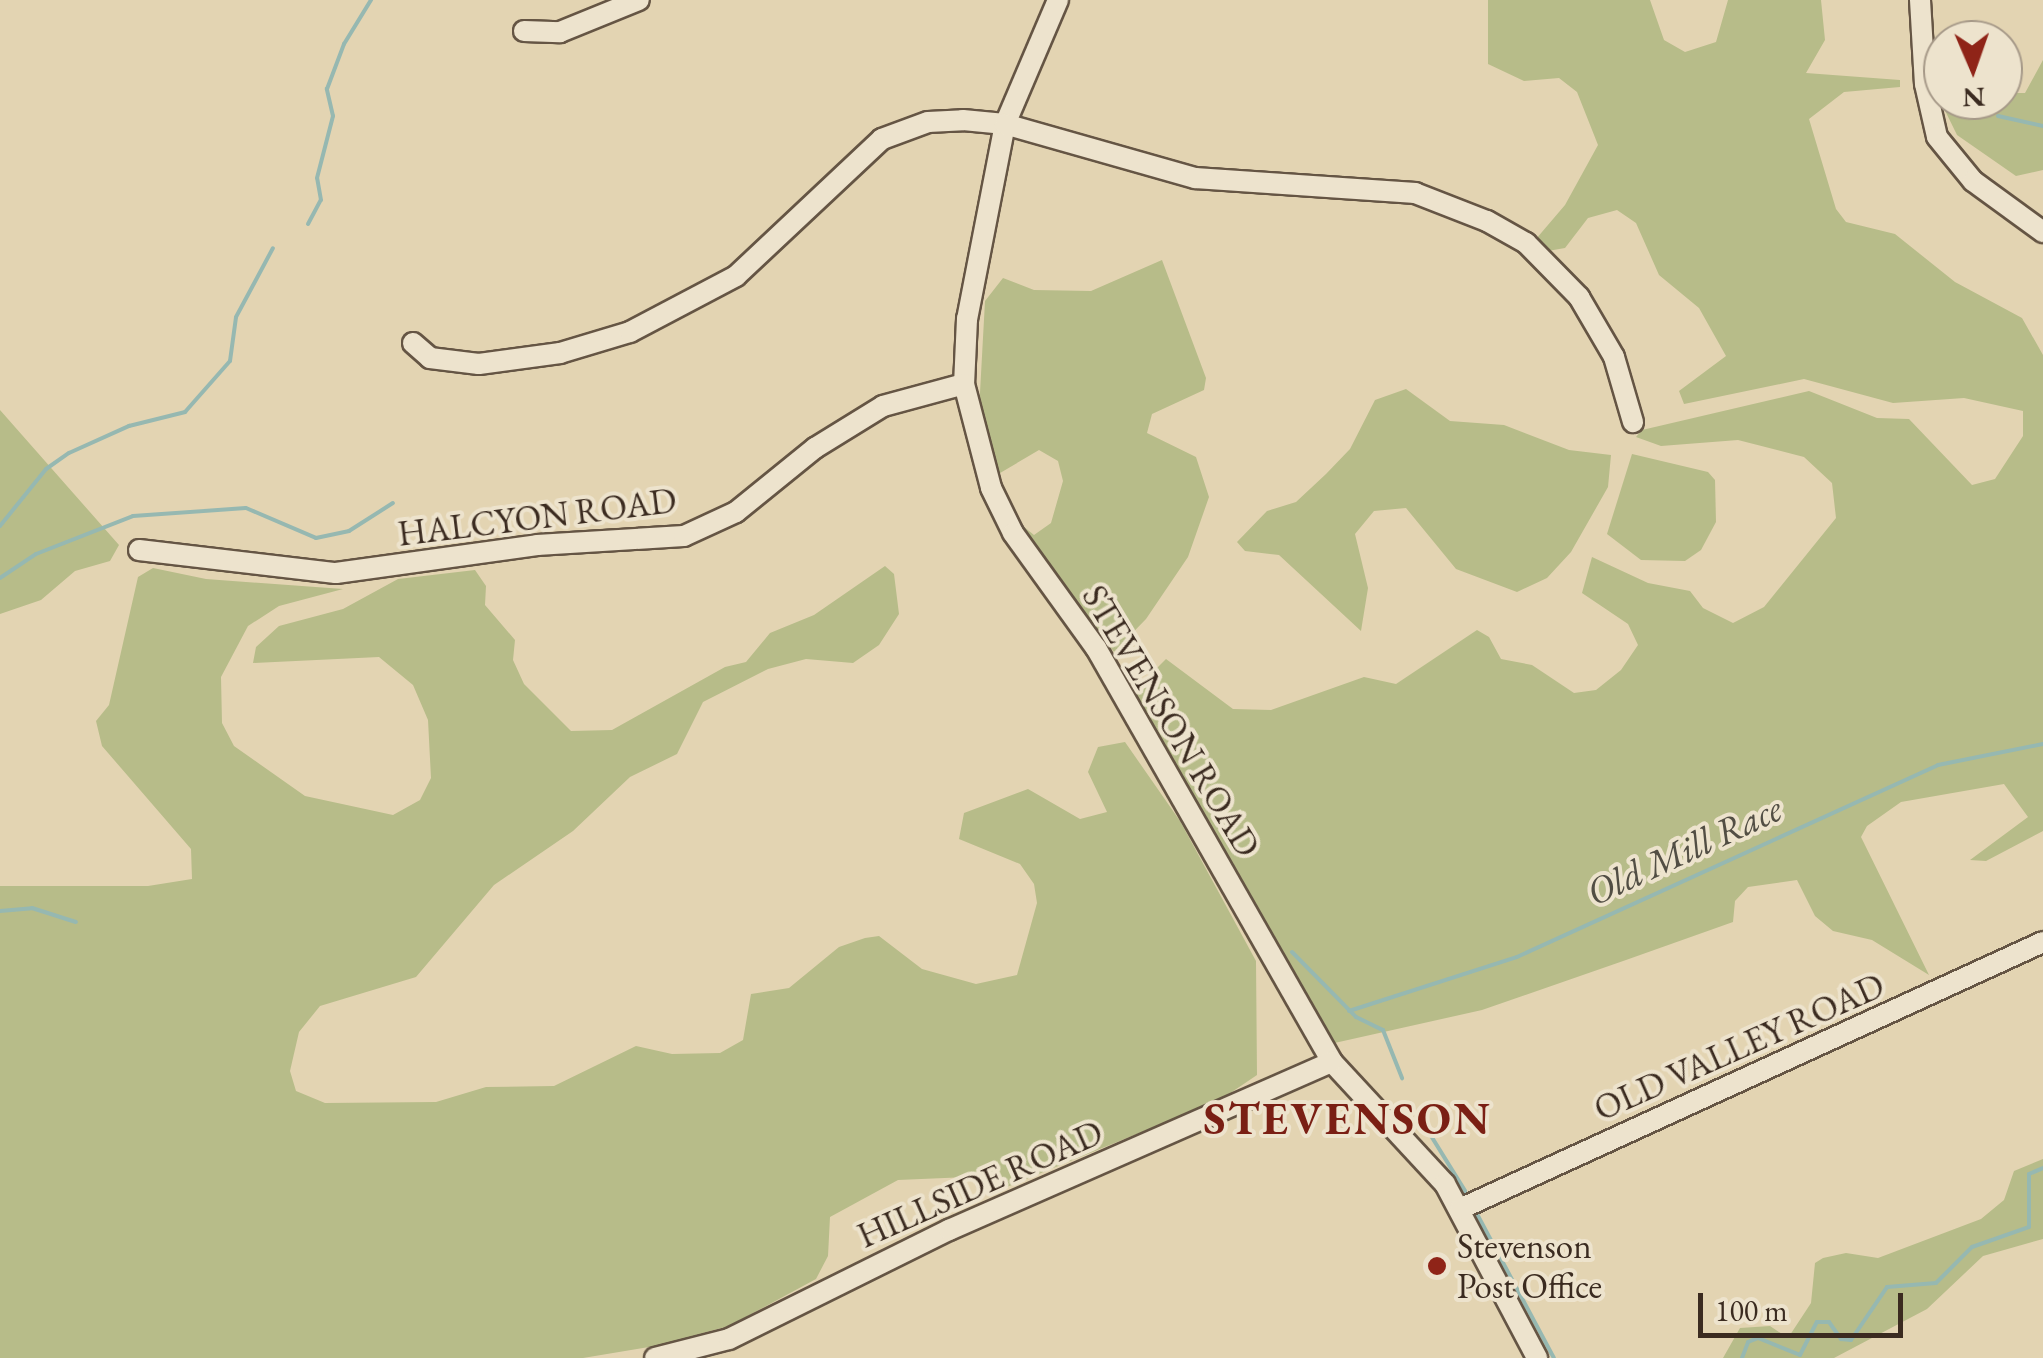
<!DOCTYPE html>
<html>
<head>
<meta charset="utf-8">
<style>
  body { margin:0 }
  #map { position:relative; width:2043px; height:1358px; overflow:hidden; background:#e3d4b2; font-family:"EB Garamond",serif }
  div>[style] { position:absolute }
  .green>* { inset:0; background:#b7bc89 }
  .stream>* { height:4px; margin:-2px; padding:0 2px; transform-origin:2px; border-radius:2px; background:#96b8b1 }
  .roads { filter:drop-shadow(2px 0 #655544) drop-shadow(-2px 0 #655544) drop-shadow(0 2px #655544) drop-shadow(0 -2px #655544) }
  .minor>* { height:20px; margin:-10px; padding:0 10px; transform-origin:10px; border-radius:10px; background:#ede3cd }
  .dots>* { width:28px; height:28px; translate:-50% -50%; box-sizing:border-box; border:5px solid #ede3cd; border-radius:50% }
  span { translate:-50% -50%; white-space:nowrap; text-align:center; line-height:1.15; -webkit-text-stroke:8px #ede3cd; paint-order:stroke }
  .street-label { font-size:35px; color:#3b2b20 }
  .poi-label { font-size:35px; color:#3b2b20 }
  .left { translate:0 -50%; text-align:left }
  .water-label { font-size:38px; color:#524e44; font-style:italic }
  .district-label { font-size:45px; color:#7a1f14; font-weight:700; letter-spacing:2.5px }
  .north { position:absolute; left:1923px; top:20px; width:100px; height:100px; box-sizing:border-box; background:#ede3cd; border:2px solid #a69988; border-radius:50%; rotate:178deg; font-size:28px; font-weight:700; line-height:40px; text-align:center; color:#3b2b20 }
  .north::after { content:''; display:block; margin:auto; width:35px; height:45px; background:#8f2418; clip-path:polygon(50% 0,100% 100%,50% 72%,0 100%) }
  .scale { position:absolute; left:1698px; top:1293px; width:205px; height:45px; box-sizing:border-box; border:5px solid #3b2b20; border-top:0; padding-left:12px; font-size:30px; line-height:35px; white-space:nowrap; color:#3b2b20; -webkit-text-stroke:8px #ede3cd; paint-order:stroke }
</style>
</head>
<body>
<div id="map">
  <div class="green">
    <div style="clip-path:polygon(1488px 0,1650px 0,1664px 40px,1685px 52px,1716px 42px,1728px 0,1821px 0,1825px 40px,1806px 73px,1900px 80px,1900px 87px,1844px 92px,1809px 119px,1836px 209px,1846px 222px,1895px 234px,1955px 282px,2022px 318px,2043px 355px,2043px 831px,1986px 861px,1970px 860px,2028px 817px,2004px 784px,1901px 802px,1867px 826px,1861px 837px,1929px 975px,1872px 940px,1833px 931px,1815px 916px,1797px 880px,1748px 887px,1735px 901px,1733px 922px,1626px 960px,1482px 1010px,1330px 1044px,1151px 730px,1134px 691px,1166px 659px,1233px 709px,1271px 710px,1364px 677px,1396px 684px,1477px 630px,1489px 637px,1501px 659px,1532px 665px,1574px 693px,1596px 690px,1621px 670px,1638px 645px,1628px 624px,1582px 593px,1592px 557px,1648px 583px,1690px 591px,1703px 608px,1733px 623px,1764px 607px,1836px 518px,1832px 483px,1804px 457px,1738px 440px,1661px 446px,1636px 437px,1642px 430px,1809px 391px,1877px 418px,1909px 419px,1972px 485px,1995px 479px,2023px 436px,2023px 411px,1964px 398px,1893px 403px,1804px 379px,1684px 404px,1679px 391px,1726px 356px,1699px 308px,1659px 275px,1636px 223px,1617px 210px,1588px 218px,1565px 248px,1542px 252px,1536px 239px,1565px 205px,1598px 145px,1577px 92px,1559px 78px,1524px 81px,1488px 64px)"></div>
    <div style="clip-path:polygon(2043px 60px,2043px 170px,2016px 176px,1957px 135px,1934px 88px,1935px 78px,1943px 70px,1943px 100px,2003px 100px,2003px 93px,2025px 93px)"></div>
    <div style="clip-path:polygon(1162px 260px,1206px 378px,1204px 390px,1152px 414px,1147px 433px,1196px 457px,1209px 497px,1188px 557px,1146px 619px,1114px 652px,1013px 518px,1034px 535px,1051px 523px,1063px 481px,1058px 461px,1039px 450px,995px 476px,979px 411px,985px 301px,1003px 278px,1034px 290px,1091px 291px)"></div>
    <div style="clip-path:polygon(1406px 389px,1450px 421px,1504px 425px,1569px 450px,1611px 455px,1608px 487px,1571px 552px,1547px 578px,1517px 592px,1456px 569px,1406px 508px,1374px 511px,1355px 534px,1368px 588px,1361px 631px,1279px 555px,1245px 551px,1237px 542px,1267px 511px,1296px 502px,1326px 474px,1350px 449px,1375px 400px)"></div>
    <div style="clip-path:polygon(0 410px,119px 545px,110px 561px,75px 571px,41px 600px,0 614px)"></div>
    <div style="clip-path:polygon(1632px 454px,1708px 472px,1715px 480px,1716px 522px,1701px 550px,1685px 561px,1641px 560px,1607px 534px)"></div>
    <div style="clip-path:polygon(885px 566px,894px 574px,899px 614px,879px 645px,853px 663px,806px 659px,768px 669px,703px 702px,677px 754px,630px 777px,573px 831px,494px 885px,416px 977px,320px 1006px,299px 1032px,290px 1071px,296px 1091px,325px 1103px,436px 1102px,486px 1087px,554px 1086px,636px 1046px,672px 1054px,720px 1053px,743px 1040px,751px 994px,789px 988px,839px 947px,865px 938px,879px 936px,922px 969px,976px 984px,1017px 975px,1037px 903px,1034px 884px,1020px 864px,959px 839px,964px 813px,1028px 789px,1080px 819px,1107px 812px,1088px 772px,1098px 747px,1125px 742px,1180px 821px,1256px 961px,1257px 1075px,1220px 1100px,1007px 1187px,968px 1177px,898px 1180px,830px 1217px,828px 1256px,816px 1279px,729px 1326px,655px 1346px,583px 1358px,0 1358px,0 886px,148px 886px,192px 879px,191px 849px,102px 746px,96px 721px,109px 705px,138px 577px,153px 568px,206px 579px,343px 589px,279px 606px,248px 626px,221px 677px,222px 723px,234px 746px,305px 796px,393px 815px,420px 800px,431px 778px,428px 720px,413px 685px,379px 657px,253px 663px,256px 647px,279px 626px,343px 609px,398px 579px,475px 570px,486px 586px,485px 605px,515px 640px,513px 660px,524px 684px,571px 731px,612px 730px,725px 667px,746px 662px,770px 633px,814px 615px)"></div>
    <div style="clip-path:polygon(2043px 1159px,2043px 1239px,1983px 1256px,1927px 1309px,1834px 1358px,1723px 1358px,1740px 1328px,1770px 1326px,1788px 1338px,1811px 1303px,1815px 1263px,1823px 1258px,1846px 1253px,1878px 1258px,1981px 1219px,2004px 1200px,2014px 1171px)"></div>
  </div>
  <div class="stream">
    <div style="left:1998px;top:116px;width:46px;rotate:12.5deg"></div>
    <div style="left:308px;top:224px;width:27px;rotate:-62deg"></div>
    <div style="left:321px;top:200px;width:22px;rotate:-100deg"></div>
    <div style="left:317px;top:178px;width:64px;rotate:-75.5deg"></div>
    <div style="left:333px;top:116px;width:28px;rotate:-103deg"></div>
    <div style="left:327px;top:89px;width:48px;rotate:-69.3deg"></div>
    <div style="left:344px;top:44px;width:52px;rotate:-58.5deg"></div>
    <div style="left:0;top:526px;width:73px;rotate:-51.1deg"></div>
    <div style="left:46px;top:469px;width:28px;rotate:-35deg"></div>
    <div style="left:69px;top:453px;width:66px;rotate:-24.2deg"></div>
    <div style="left:129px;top:426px;width:58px;rotate:-14deg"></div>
    <div style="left:185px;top:412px;width:68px;rotate:-48.6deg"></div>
    <div style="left:230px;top:361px;width:44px;rotate:-82.2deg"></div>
    <div style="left:236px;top:317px;width:78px;rotate:-61.8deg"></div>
    <div style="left:0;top:578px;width:43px;rotate:-33.7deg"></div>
    <div style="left:36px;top:554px;width:104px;rotate:-21.4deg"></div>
    <div style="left:133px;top:516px;width:113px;rotate:-4deg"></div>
    <div style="left:246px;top:508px;width:76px;rotate:23.2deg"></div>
    <div style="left:316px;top:538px;width:34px;rotate:-12deg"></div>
    <div style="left:349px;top:531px;width:52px;rotate:-32.5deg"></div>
    <div style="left:0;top:911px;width:32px;rotate:-5deg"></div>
    <div style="left:32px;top:908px;width:46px;rotate:17.7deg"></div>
    <div style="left:1292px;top:952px;width:91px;rotate:45.4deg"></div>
    <div style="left:1356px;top:1017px;width:30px;rotate:26deg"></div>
    <div style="left:1383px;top:1030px;width:52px;rotate:68.4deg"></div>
    <div style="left:1349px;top:1011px;width:176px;rotate:-17.8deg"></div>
    <div style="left:1517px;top:957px;width:463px;rotate:-24.5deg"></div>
    <div style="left:1938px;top:765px;width:107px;rotate:-11.3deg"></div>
    <div style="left:1420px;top:1118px;width:86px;rotate:58.3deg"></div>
    <div style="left:1477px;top:1214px;width:163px;rotate:61.9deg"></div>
    <div style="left:1742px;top:1358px;width:17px;rotate:-69deg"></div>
    <div style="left:1748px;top:1342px;width:11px;rotate:-22deg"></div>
    <div style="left:1758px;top:1338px;width:45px;rotate:22deg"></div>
    <div style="left:1800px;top:1355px;width:37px;rotate:-63deg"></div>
    <div style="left:1817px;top:1322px;width:12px"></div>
    <div style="left:1829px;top:1322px;width:21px;rotate:55deg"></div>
    <div style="left:1841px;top:1339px;width:10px;rotate:6deg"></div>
    <div style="left:1851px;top:1340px;width:64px;rotate:-55.8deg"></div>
    <div style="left:1887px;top:1287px;width:49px;rotate:-4.7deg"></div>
    <div style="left:1936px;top:1283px;width:51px;rotate:-45deg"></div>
    <div style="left:1972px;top:1247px;width:60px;rotate:-19.3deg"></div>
    <div style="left:2029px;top:1227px;width:53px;rotate:-90deg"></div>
    <div style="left:2029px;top:1174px;width:15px;rotate:-23deg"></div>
  </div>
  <div class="roads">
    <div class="minor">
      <div style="left:1058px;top:0;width:135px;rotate:113.1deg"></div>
      <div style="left:1005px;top:124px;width:199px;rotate:101deg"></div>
      <div style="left:967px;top:319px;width:65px;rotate:92.6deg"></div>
      <div style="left:964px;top:384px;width:107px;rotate:75.4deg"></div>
      <div style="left:991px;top:488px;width:50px;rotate:63.9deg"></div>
      <div style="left:1013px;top:533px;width:142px;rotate:54.2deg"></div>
      <div style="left:1096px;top:648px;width:477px;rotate:60.3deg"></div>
      <div style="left:1332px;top:1062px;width:166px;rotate:47.2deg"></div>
      <div style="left:1445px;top:1184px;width:197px;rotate:62.1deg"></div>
      <div style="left:1920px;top:0;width:84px;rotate:86.6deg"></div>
      <div style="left:1925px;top:84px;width:54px;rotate:77.2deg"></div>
      <div style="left:1937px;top:137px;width:57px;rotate:50.7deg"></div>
      <div style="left:1973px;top:181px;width:87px;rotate:36.1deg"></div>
      <div style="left:524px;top:31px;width:36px;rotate:2deg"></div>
      <div style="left:560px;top:32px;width:85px;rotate:-22.1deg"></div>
      <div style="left:413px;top:343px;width:23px;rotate:41deg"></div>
      <div style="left:430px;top:358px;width:49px;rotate:7deg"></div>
      <div style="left:479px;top:364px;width:82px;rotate:-7.7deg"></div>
      <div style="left:560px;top:353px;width:73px;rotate:-16.7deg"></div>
      <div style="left:630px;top:332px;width:120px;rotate:-27.8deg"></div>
      <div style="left:736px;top:276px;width:200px;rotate:-43.2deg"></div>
      <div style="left:882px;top:139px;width:49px;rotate:-20.3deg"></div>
      <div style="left:928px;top:122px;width:35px;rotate:-3deg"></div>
      <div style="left:963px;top:120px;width:42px;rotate:5.4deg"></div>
      <div style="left:1005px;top:124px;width:198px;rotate:15.9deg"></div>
      <div style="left:1195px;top:178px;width:221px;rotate:3.9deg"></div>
      <div style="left:1415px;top:193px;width:77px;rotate:21.3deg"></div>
      <div style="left:1487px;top:221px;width:45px;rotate:29.4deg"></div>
      <div style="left:1526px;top:243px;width:76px;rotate:45.5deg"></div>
      <div style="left:1579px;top:297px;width:69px;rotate:59.7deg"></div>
      <div style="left:1614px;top:357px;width:68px;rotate:73.7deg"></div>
      <div style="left:139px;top:550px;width:198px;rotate:6.7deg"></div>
      <div style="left:336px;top:573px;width:203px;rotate:-7.9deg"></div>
      <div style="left:537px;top:545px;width:147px;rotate:-3.5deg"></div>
      <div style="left:684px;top:536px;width:57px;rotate:-24.8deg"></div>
      <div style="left:736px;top:512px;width:102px;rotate:-39deg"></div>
      <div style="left:815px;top:448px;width:80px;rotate:-31.7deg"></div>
      <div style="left:883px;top:406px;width:84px;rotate:-15.2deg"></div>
      <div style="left:1460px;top:1209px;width:641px;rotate:-24.61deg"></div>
      <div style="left:655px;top:1358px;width:76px;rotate:-14.4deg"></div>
      <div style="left:729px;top:1339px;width:246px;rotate:-26.4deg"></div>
      <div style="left:949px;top:1230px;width:418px;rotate:-23.7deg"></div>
    </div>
  </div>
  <div class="dots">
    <div style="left:1437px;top:1266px;background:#8f2418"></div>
  </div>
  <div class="street-label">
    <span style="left:537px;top:517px;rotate:-7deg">HALCYON ROAD</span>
    <span style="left:1171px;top:721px;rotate:59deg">STEVENSON ROAD</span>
    <span style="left:1739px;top:1047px;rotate:-24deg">OLD VALLEY ROAD</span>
    <span style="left:980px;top:1184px;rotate:-24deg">HILLSIDE ROAD</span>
  </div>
  <div class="poi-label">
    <span class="left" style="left:1457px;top:1266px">Stevenson<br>Post Office</span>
  </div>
  <div class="water-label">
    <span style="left:1684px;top:850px;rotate:-25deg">Old Mill Race</span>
  </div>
  <div class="district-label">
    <span style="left:1348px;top:1119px">STEVENSON</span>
  </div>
  <div class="north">N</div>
  <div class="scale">100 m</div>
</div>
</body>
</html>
